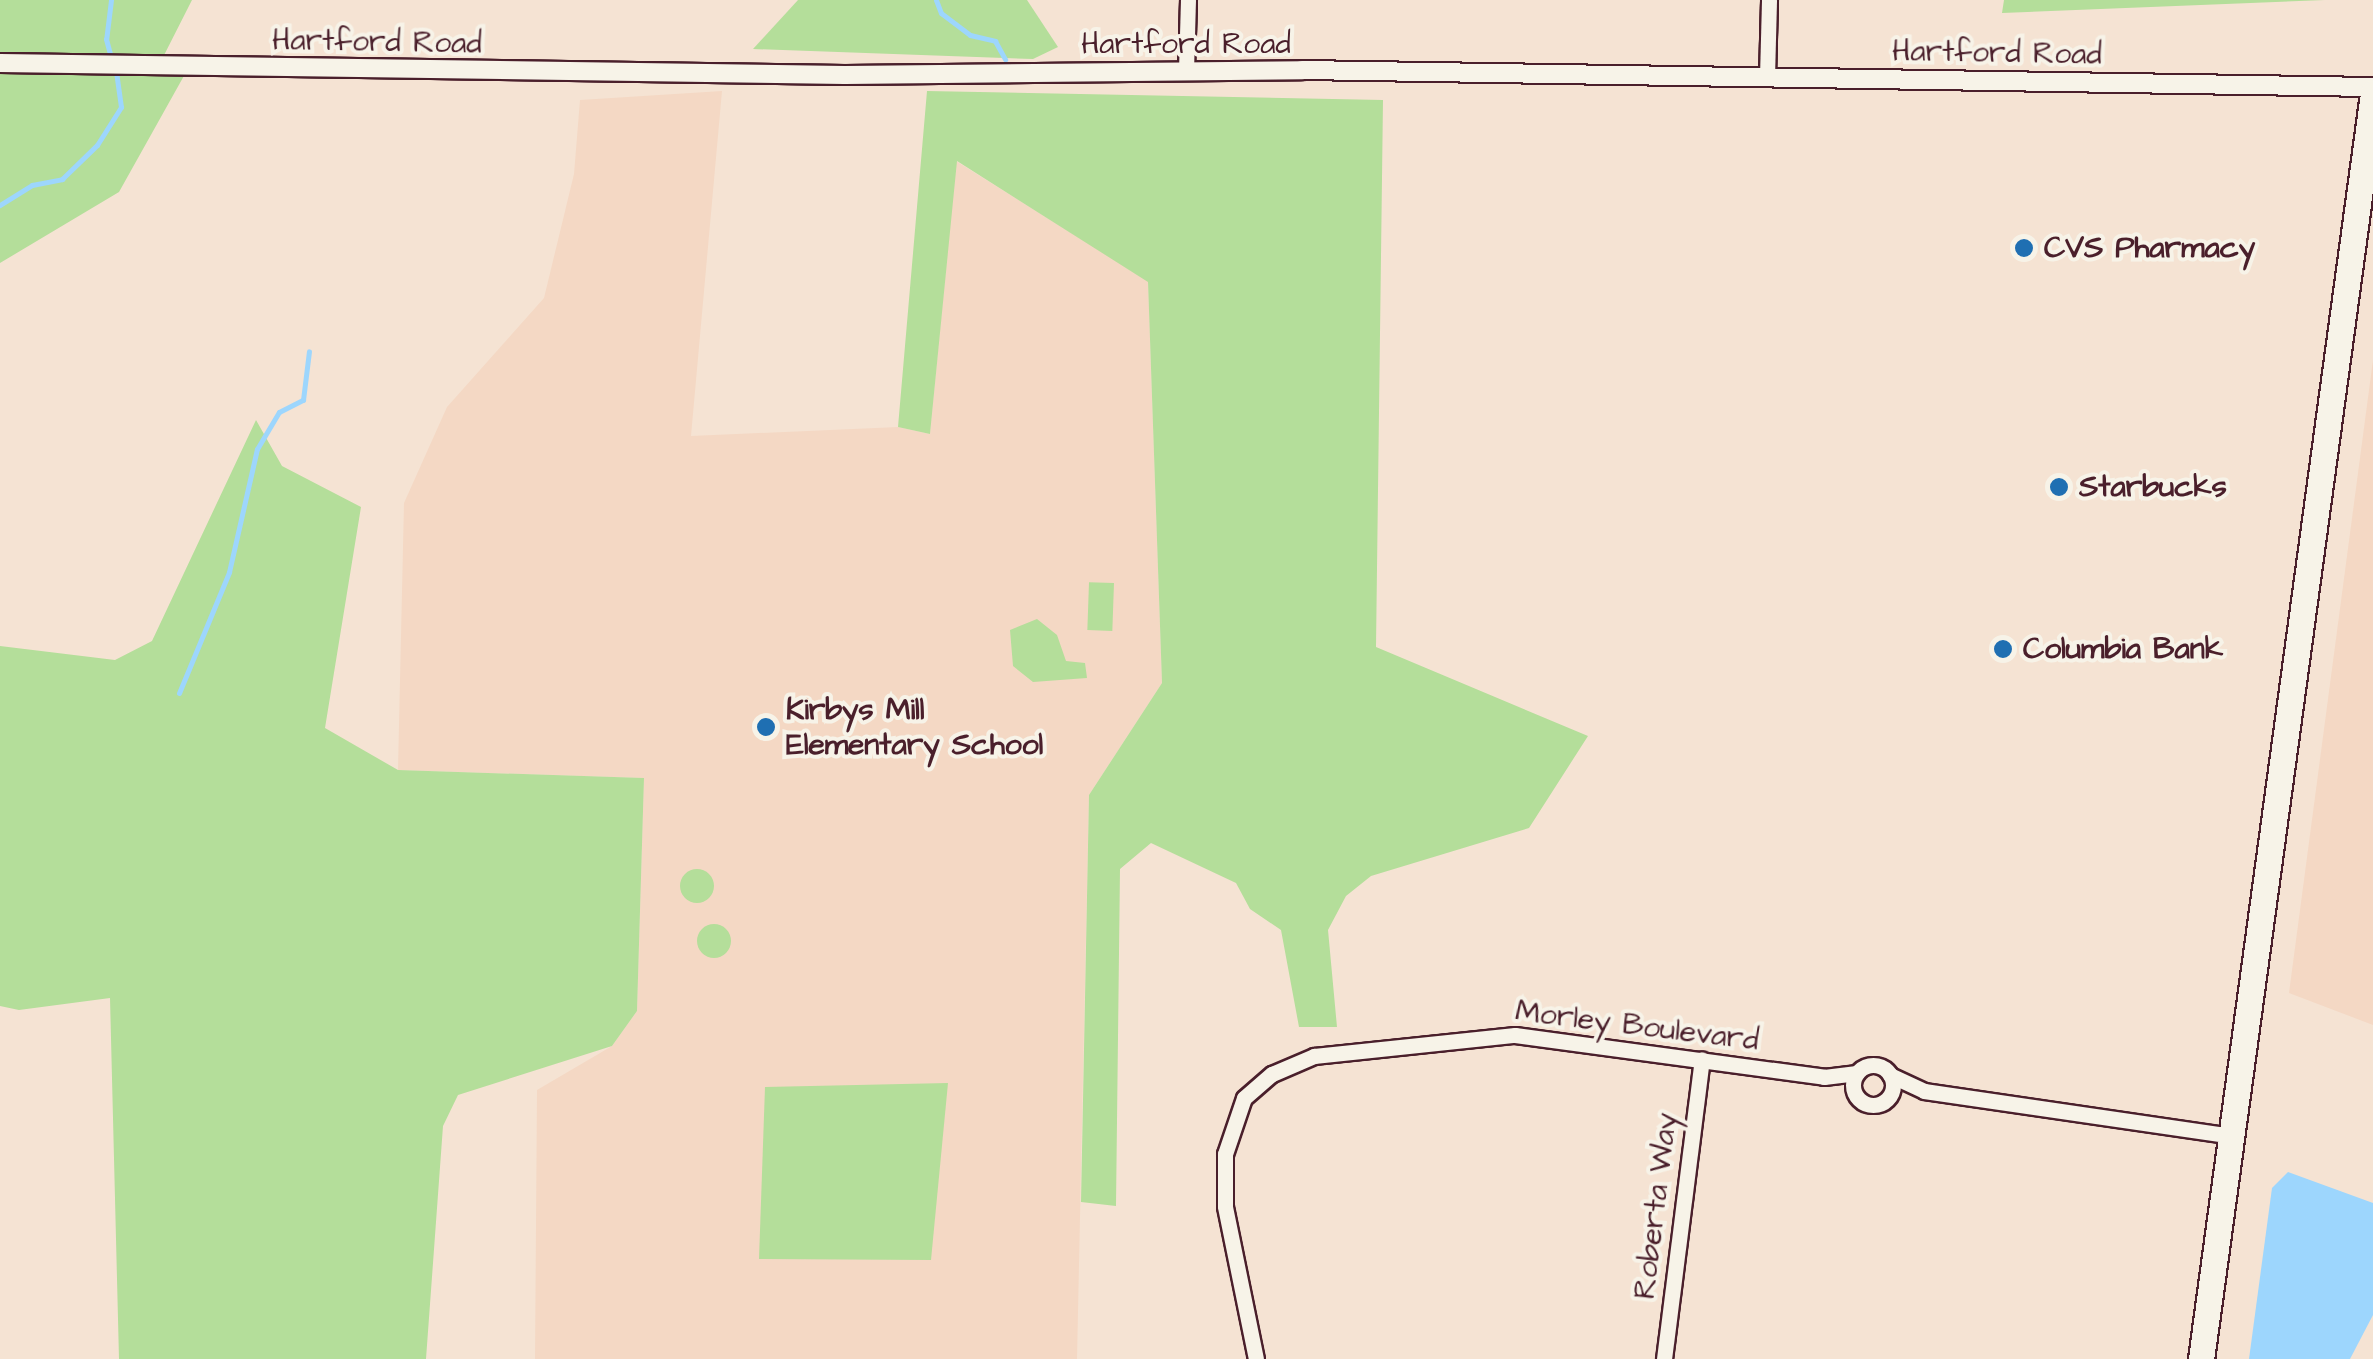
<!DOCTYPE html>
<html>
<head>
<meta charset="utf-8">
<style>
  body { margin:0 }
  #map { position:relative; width:2373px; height:1359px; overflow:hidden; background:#f5e3d3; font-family:"Architects Daughter",sans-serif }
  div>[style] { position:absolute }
  .built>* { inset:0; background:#f4d8c4 }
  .green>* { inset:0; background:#b4de9a; transform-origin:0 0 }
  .round { border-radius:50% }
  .water>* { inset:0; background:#9dd6fd }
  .stream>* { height:5px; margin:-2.5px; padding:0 2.5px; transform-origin:2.5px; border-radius:2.5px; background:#9dd6fd }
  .roads { filter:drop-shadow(2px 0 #4a1f2b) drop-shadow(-2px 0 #4a1f2b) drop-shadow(0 2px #4a1f2b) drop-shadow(0 -2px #4a1f2b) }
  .minor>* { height:15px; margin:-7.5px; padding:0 7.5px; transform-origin:7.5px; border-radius:7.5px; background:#f7f3e8 }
  .minor>.ring { margin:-7.5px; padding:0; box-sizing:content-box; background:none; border:15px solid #f7f3e8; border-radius:50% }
  .tertiary>* { height:18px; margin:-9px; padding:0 9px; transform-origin:9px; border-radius:9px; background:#f7f3e8 }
  .trunk>* { height:25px; margin:-12.5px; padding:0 12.5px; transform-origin:12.5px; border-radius:12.5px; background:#f7f3e8 }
  .dots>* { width:28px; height:28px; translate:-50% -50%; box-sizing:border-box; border:5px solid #f7f3e8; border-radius:50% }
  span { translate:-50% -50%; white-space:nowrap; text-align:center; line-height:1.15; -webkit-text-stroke:8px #f7f3e8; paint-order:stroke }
  .street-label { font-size:30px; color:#4a1f2b }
  .poi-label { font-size:30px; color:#4a1f2b; font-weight:700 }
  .left { translate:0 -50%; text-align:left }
</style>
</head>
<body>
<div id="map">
  <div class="built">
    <div style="clip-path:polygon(722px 91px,691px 436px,898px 427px,930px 434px,956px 161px,1148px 281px,1162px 683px,1089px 795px,1077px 1359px,535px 1359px,537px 1090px,612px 1046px,637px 1011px,644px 778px,398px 770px,404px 503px,447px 407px,544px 298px,574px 174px,580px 100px)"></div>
    <div style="clip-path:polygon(2373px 360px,2373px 1025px,2289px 993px)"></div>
  </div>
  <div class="green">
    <div style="clip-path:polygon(0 0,192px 0,155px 73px,185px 74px,119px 192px,0 263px)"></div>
    <div style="clip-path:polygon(798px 0,1027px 0,1058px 47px,1033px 59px,753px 49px)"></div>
    <div style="clip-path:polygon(2004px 0,2325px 0,2002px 13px)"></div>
    <div style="clip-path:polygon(927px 91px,1383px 100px,1376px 647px,1588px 736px,1529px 828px,1371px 876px,1346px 896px,1328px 930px,1337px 1027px,1299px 1027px,1281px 930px,1250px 909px,1236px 883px,1151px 843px,1120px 869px,1116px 1206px,1081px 1202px,1089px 795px,1162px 683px,1148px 282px,957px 161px,930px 434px,898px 427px)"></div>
    <div style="clip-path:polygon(256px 420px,282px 466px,361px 507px,325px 728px,398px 770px,644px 778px,637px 1011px,612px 1046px,458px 1095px,443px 1126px,426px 1359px,119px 1359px,110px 998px,19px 1010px,0 1006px,0 646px,115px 660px,152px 641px)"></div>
    <div style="left:1114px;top:583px;width:48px;height:25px;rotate:92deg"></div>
    <div style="clip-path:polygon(1037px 619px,1057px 635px,1066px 661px,1085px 663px,1087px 678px,1033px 682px,1013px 666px,1010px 630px)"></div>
    <div class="round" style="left:680px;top:869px;width:34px;height:34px"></div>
    <div class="round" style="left:697px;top:924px;width:34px;height:34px"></div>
    <div style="clip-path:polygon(948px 1083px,931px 1260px,759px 1259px,765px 1087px)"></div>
  </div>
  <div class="water">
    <div style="clip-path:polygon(2288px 1172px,2373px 1203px,2373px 1315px,2350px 1359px,2249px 1359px,2272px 1188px)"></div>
  </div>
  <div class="stream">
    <div style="left:111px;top:0;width:39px;rotate:97deg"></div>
    <div style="left:106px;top:39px;width:23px;rotate:75deg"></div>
    <div style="left:936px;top:0;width:14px;rotate:69deg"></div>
    <div style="left:941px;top:13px;width:36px;rotate:37deg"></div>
    <div style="left:970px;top:35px;width:26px;rotate:13deg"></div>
    <div style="left:995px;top:41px;width:21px;rotate:61deg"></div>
    <div style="left:0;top:205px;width:38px;rotate:-32deg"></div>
    <div style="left:32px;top:185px;width:31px;rotate:-11deg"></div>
    <div style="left:62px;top:179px;width:49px;rotate:-44.2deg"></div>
    <div style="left:97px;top:145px;width:45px;rotate:-57.7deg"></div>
    <div style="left:121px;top:107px;width:36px;rotate:-98deg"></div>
    <div style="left:179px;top:693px;width:131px;rotate:-67.5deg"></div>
    <div style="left:229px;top:572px;width:126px;rotate:-77.2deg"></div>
    <div style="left:257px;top:449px;width:43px;rotate:-59.3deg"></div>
    <div style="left:279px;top:412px;width:27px;rotate:-27deg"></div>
    <div style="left:303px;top:400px;width:49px;rotate:-83deg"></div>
  </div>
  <div class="roads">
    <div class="minor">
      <div style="left:1186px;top:71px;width:71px;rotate:-88.4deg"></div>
      <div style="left:1767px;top:77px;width:77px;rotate:-88.5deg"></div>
      <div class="ring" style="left:1853px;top:1065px;width:25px;height:25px"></div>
      <div style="left:1890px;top:1075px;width:38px;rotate:25deg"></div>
      <div style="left:1924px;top:1091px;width:311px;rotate:8.3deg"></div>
      <div style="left:1256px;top:1359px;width:156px;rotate:-101.5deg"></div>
      <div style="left:1225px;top:1206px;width:52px;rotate:-90deg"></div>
      <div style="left:1225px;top:1154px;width:59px;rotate:-71.3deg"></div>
      <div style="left:1244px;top:1098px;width:37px;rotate:-41deg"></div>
      <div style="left:1272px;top:1074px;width:46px;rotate:-23.2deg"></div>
      <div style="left:1314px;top:1056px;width:202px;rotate:-6deg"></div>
      <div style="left:1515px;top:1035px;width:312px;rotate:7.7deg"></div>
      <div style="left:1824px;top:1077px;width:33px;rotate:-7deg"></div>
      <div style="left:1664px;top:1359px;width:302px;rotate:-82.8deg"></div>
    </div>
    <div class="tertiary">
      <div style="left:0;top:63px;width:845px;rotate:0.81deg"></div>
      <div style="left:845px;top:75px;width:457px;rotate:-0.6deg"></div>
      <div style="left:1302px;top:70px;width:1071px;rotate:0.91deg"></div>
    </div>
    <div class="trunk">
      <div style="left:2201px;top:1359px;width:1278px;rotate:-82.26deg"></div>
    </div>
  </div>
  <div class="dots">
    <div style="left:2024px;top:248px;background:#1f6fb2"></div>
    <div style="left:2059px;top:487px;background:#1f6fb2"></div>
    <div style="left:2003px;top:649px;background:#1f6fb2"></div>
    <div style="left:766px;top:727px;background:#1f6fb2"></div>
  </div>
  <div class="street-label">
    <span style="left:377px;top:42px;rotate:1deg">Hartford Road</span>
    <span style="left:1186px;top:44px">Hartford Road</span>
    <span style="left:1997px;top:53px;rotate:1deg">Hartford Road</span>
    <span style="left:1637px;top:1026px;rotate:7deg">Morley Boulevard</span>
    <span style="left:1656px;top:1206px;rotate:-83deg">Roberta Way</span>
  </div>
  <div class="poi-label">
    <span class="left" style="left:2044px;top:248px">CVS Pharmacy</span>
    <span class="left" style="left:2079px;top:487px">Starbucks</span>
    <span class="left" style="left:2023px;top:649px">Columbia Bank</span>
    <span class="left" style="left:786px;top:727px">Kirbys Mill<br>Elementary School</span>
  </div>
</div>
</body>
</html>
